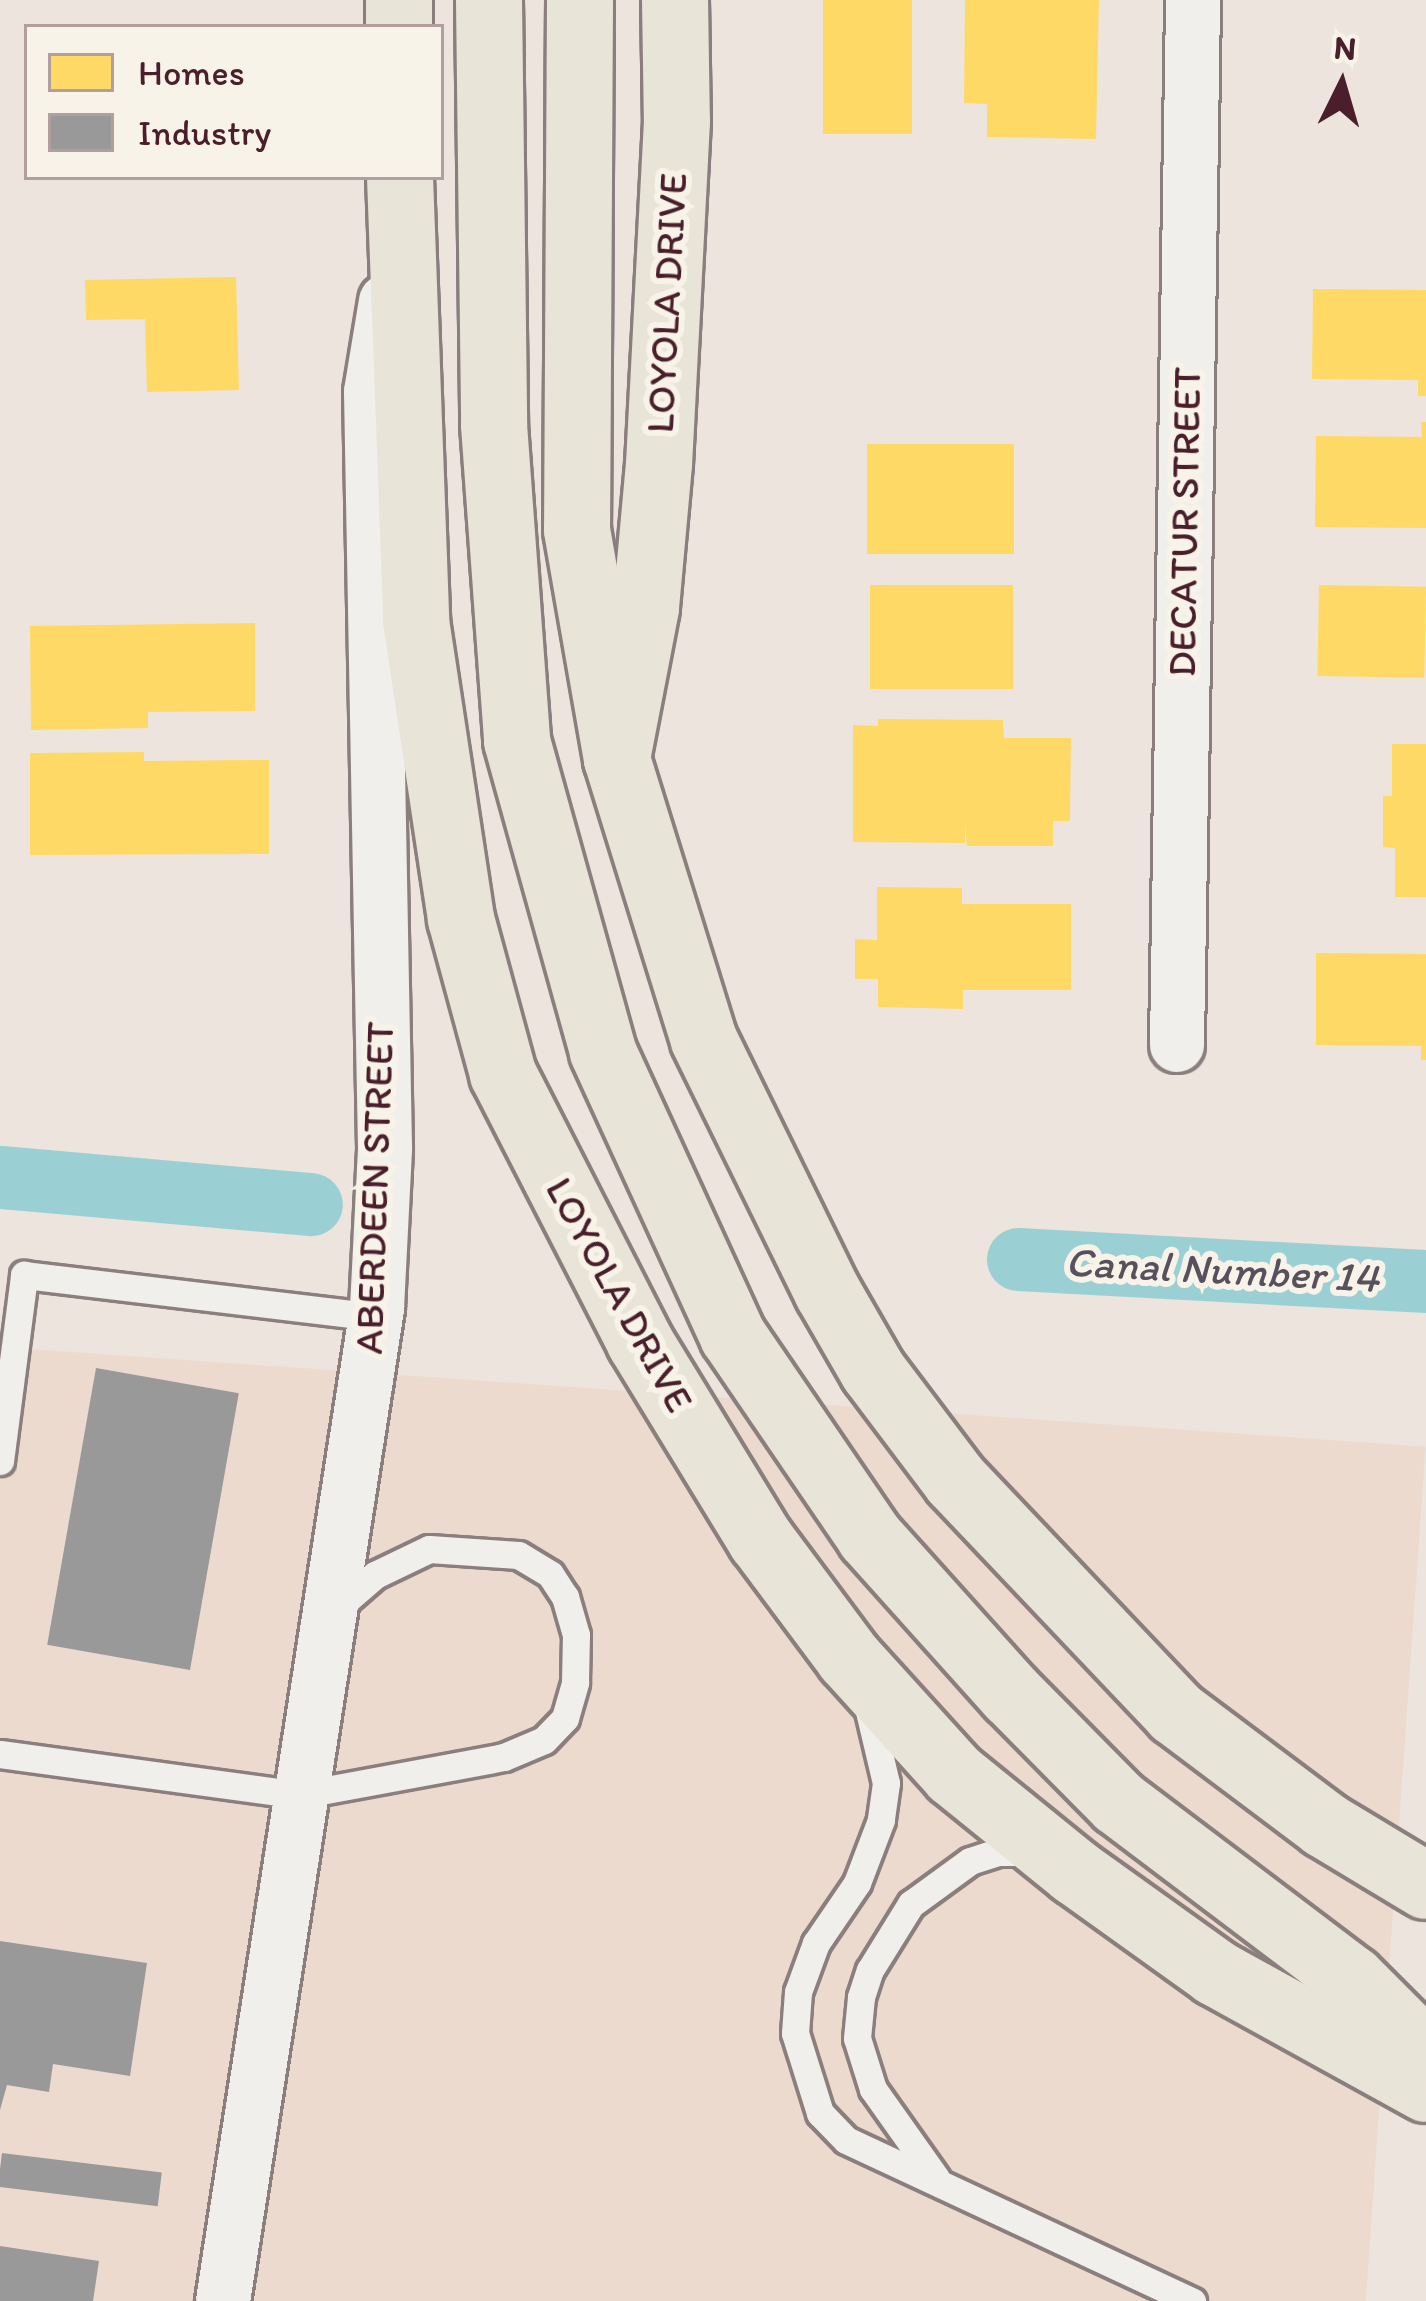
<!DOCTYPE html>
<html>
<head>
<meta charset="utf-8">
<style>
  body { margin:0 }
  #map { position:relative; width:1426px; height:2301px; overflow:hidden; background:#ece4dd; font-family:Itim,sans-serif }
  div>[style] { position:absolute }
  .built>* { inset:0; background:#ecdace; transform-origin:0 0 }
  .homes>* { inset:0; background:#ffd966; transform-origin:0 0 }
  .industry>* { inset:0; background:#999; transform-origin:0 0 }
  .canal>* { height:63px; margin:-31.5px; padding:0 31.5px; transform-origin:31.5px; border-radius:31.5px; background:#9ad0d4 }
  .roads { filter:drop-shadow(3px 0 #8b7f7e) drop-shadow(-3px 0 #8b7f7e) drop-shadow(0 3px #8b7f7e) drop-shadow(0 -3px #8b7f7e) }
  .service>* { height:27px; margin:-13.5px; padding:0 13.5px; transform-origin:13.5px; border-radius:13.5px; background:#f1efeb }
  .minor>* { height:54px; margin:-27px; padding:0 27px; transform-origin:27px; border-radius:27px; background:#f1efeb }
  .primary>* { height:66px; margin:-33px; padding:0 33px; transform-origin:33px; border-radius:33px; background:#e9e4d8 }
  .motorway>* { height:66px; margin:-33px; padding:0 33px; transform-origin:33px; border-radius:33px; background:#e9e4d8 }
  span { translate:-50% -50%; white-space:nowrap; text-align:center; line-height:1.15; -webkit-text-stroke:12px #f7f3e8; paint-order:stroke }
  .street-label { font-size:39px; color:#4a1f2b }
  .water-label { font-size:42px; color:#58515d; font-style:italic }
  .legend { position:absolute; left:24px; top:24px; width:420px; height:156px; box-sizing:border-box; background:#f7f3e8; border:3px solid #b29e9c; margin:0; padding:15px 21px; list-style:none; font-size:36px; color:#4a1f2b }
  .legend li { display:flex; align-items:center; gap:24px; height:60px }
  .legend b { width:60px; border:3px solid #b29e9c }
  .north { position:absolute; left:1282px; top:24px; width:120px; height:120px; -webkit-text-stroke:9px #f7f3e8; paint-order:stroke; rotate:5deg; font-size:33px; font-weight:700; line-height:48px; text-align:center; color:#4a1f2b }
  .north::after { content:''; display:block; margin:auto; width:42px; height:54px; background:#4a1f2b; clip-path:polygon(50% 0,100% 100%,50% 72%,0 100%) }
</style>
</head>
<body>
<div id="map">
  <div class="built">
    <div style="left:0;top:1347px;width:1429px;height:954px;rotate:4deg"></div>
  </div>
  <div class="homes">
    <div style="left:823px;top:0;width:89px;height:134px"></div>
    <div style="clip-path:polygon(965px 0,1099px 0,1096px 139px,987px 137px,987px 104px,964px 103px)"></div>
    <div style="clip-path:polygon(236px 277px,239px 390px,147px 392px,145px 319px,86px 320px,85px 280px)"></div>
    <div style="clip-path:polygon(1313px 289px,1426px 290px,1426px 396px,1418px 396px,1418px 380px,1312px 379px)"></div>
    <div style="clip-path:polygon(1421px 422px,1426px 422px,1426px 528px,1315px 527px,1316px 436px,1422px 437px)"></div>
    <div style="left:867px;top:444px;width:147px;height:110px"></div>
    <div style="left:870px;top:585px;width:143px;height:104px"></div>
    <div style="left:1319px;top:585px;width:107px;height:91px;rotate:1deg"></div>
    <div style="clip-path:polygon(255px 623px,255px 711px,148px 712px,148px 728px,31px 730px,30px 626px)"></div>
    <div style="clip-path:polygon(878px 719px,1003px 720px,1004px 738px,1071px 738px,1070px 821px,1053px 821px,1053px 846px,967px 846px,965px 824px,965px 843px,853px 842px,853px 725px,878px 726px)"></div>
    <div style="clip-path:polygon(1392px 744px,1426px 744px,1426px 897px,1395px 897px,1395px 848px,1383px 847px,1383px 796px,1392px 796px)"></div>
    <div style="clip-path:polygon(144px 752px,144px 761px,269px 760px,269px 854px,30px 855px,30px 753px)"></div>
    <div style="clip-path:polygon(877px 887px,962px 888px,962px 904px,1071px 904px,1071px 990px,963px 990px,963px 1009px,878px 1007px,878px 979px,855px 979px,855px 939px,877px 940px)"></div>
    <div style="clip-path:polygon(1316px 953px,1426px 954px,1426px 1060px,1421px 1060px,1421px 1046px,1316px 1045px)"></div>
  </div>
  <div class="industry">
    <div style="left:96px;top:1368px;width:145px;height:281px;rotate:10deg"></div>
    <div style="clip-path:polygon(0 1941px,147px 1963px,130px 2076px,53px 2064px,49px 2092px,7px 2085px,0 2110px)"></div>
    <div style="left:2px;top:2153px;width:161px;height:34px;rotate:7deg"></div>
    <div style="clip-path:polygon(0 2246px,99px 2261px,93px 2301px,0 2301px)"></div>
  </div>
  <div class="canal">
    <div style="left:0;top:1177px;width:312px;rotate:5deg"></div>
    <div style="left:1018px;top:1259px;width:409px;rotate:3.1deg"></div>
  </div>
  <div class="roads">
    <div class="service">
      <div style="left:0;top:1461px;width:188px;rotate:-82.6deg"></div>
      <div style="left:24px;top:1275px;width:354px;rotate:6.8deg"></div>
      <div style="left:868px;top:1707px;width:78px;rotate:76.7deg"></div>
      <div style="left:886px;top:1783px;width:37px;rotate:98deg"></div>
      <div style="left:881px;top:1820px;width:67px;rotate:110.9deg"></div>
      <div style="left:857px;top:1883px;width:73px;rotate:124.3deg"></div>
      <div style="left:816px;top:1943px;width:52px;rotate:110.2deg"></div>
      <div style="left:798px;top:1992px;width:41px;rotate:94.2deg"></div>
      <div style="left:795px;top:2033px;width:84px;rotate:72.6deg"></div>
      <div style="left:820px;top:2113px;width:37px;rotate:46deg"></div>
      <div style="left:846px;top:2140px;width:382px;rotate:25deg"></div>
      <div style="left:0;top:1754px;width:302px;rotate:7.8deg"></div>
      <div style="left:299px;top:1795px;width:208px;rotate:-10.5deg"></div>
      <div style="left:504px;top:1757px;width:43px;rotate:-23deg"></div>
      <div style="left:544px;top:1740px;width:30px;rotate:-46deg"></div>
      <div style="left:565px;top:1718px;width:37px;rotate:-74deg"></div>
      <div style="left:575px;top:1682px;width:47px;rotate:-88.8deg"></div>
      <div style="left:576px;top:1635px;width:40px;rotate:-106deg"></div>
      <div style="left:565px;top:1597px;width:27px;rotate:-123deg"></div>
      <div style="left:550px;top:1574px;width:37px;rotate:-149deg"></div>
      <div style="left:518px;top:1555px;width:89px;rotate:-176.1deg"></div>
      <div style="left:429px;top:1549px;width:60px;rotate:154.3deg"></div>
      <div style="left:375px;top:1575px;width:52px;rotate:138.9deg"></div>
      <div style="left:936px;top:2178px;width:109px;rotate:-125.3deg"></div>
      <div style="left:873px;top:2089px;width:53px;rotate:-107.4deg"></div>
      <div style="left:857px;top:2038px;width:41px;rotate:-84.4deg"></div>
      <div style="left:861px;top:1997px;width:28px;rotate:-72deg"></div>
      <div style="left:870px;top:1970px;width:78px;rotate:-58.2deg"></div>
      <div style="left:911px;top:1904px;width:73px;rotate:-36.1deg"></div>
      <div style="left:970px;top:1861px;width:28px;rotate:-18deg"></div>
      <div style="left:997px;top:1852px;width:34px"></div>
    </div>
    <div class="minor">
      <div style="left:1177px;top:1045px;width:1045px;rotate:-89.12deg"></div>
      <div style="left:223px;top:2301px;width:1005px;rotate:-81.18deg"></div>
      <div style="left:377px;top:1308px;width:160px;rotate:-87.1deg"></div>
      <div style="left:385px;top:1148px;width:756px;rotate:-91.06deg"></div>
      <div style="left:371px;top:392px;width:92px;rotate:-80.6deg"></div>
    </div>
    <div class="primary">
      <div style="left:399px;top:0;width:27px;rotate:90deg"></div>
      <div style="left:675px;top:0;width:121px;rotate:89.1deg"></div>
      <div style="left:677px;top:121px;width:343px;rotate:93deg"></div>
      <div style="left:659px;top:464px;width:145px;rotate:95.2deg"></div>
      <div style="left:646px;top:608px;width:154px;rotate:100.9deg"></div>
      <div style="left:617px;top:759px;width:294px;rotate:72.8deg"></div>
      <div style="left:704px;top:1040px;width:280px;rotate:63.9deg"></div>
      <div style="left:827px;top:1291px;width:92px;rotate:60.1deg"></div>
      <div style="left:873px;top:1371px;width:138px;rotate:53deg"></div>
      <div style="left:956px;top:1481px;width:320px;rotate:46.5deg"></div>
      <div style="left:1176px;top:1713px;width:186px;rotate:36.9deg"></div>
      <div style="left:1325px;top:1825px;width:118px;rotate:31.1deg"></div>
      <div style="left:400px;top:177px;width:444px;rotate:87.9deg"></div>
      <div style="left:416px;top:621px;width:301px;rotate:81.4deg"></div>
      <div style="left:461px;top:919px;width:161px;rotate:74.8deg"></div>
      <div style="left:503px;top:1074px;width:301px;rotate:62.9deg"></div>
      <div style="left:640px;top:1342px;width:232px;rotate:58.6deg"></div>
      <div style="left:761px;top:1540px;width:147px;rotate:53.3deg"></div>
      <div style="left:849px;top:1658px;width:156px;rotate:47.8deg"></div>
      <div style="left:954px;top:1774px;width:156px;rotate:39deg"></div>
      <div style="left:1075px;top:1872px;width:173px;rotate:35.6deg"></div>
      <div style="left:1216px;top:1973px;width:240px;rotate:28.9deg"></div>
    </div>
    <div class="motorway">
      <div style="left:489px;top:0;width:425px;rotate:89.3deg"></div>
      <div style="left:494px;top:425px;width:317px;rotate:85.8deg"></div>
      <div style="left:517px;top:741px;width:323px;rotate:74.5deg"></div>
      <div style="left:603px;top:1052px;width:312px;rotate:65.4deg"></div>
      <div style="left:733px;top:1336px;width:243px;rotate:55.7deg"></div>
      <div style="left:870px;top:1537px;width:211px;rotate:48.1deg"></div>
      <div style="left:1011px;top:1694px;width:153px;rotate:45.3deg"></div>
      <div style="left:1119px;top:1803px;width:292px;rotate:37.1deg"></div>
      <div style="left:1352px;top:1979px;width:105px;rotate:45deg"></div>
      <div style="left:580px;top:0;width:530px;rotate:90.32deg"></div>
      <div style="left:577px;top:530px;width:232px;rotate:80.1deg"></div>
    </div>
  </div>
  <div class="street-label">
    <span style="left:667px;top:303px;rotate:-87deg">LOYOLA DRIVE</span>
    <span style="left:1185px;top:522px;rotate:-89deg">DECATUR STREET</span>
    <span style="left:375px;top:1188px;rotate:-88deg">ABERDEEN STREET</span>
    <span style="left:619px;top:1295px;rotate:61deg">LOYOLA DRIVE</span>
  </div>
  <div class="water-label">
    <span style="left:1222px;top:1270px;rotate:3deg">Canal Number 14</span>
  </div>
  <ul class="legend">
  <li><b style="height:33px;background:#ffd966"></b>Homes</li>
  <li><b style="height:33px;background:#999"></b>Industry</li>
  </ul>
  <div class="north">N</div>
</div>
</body>
</html>
